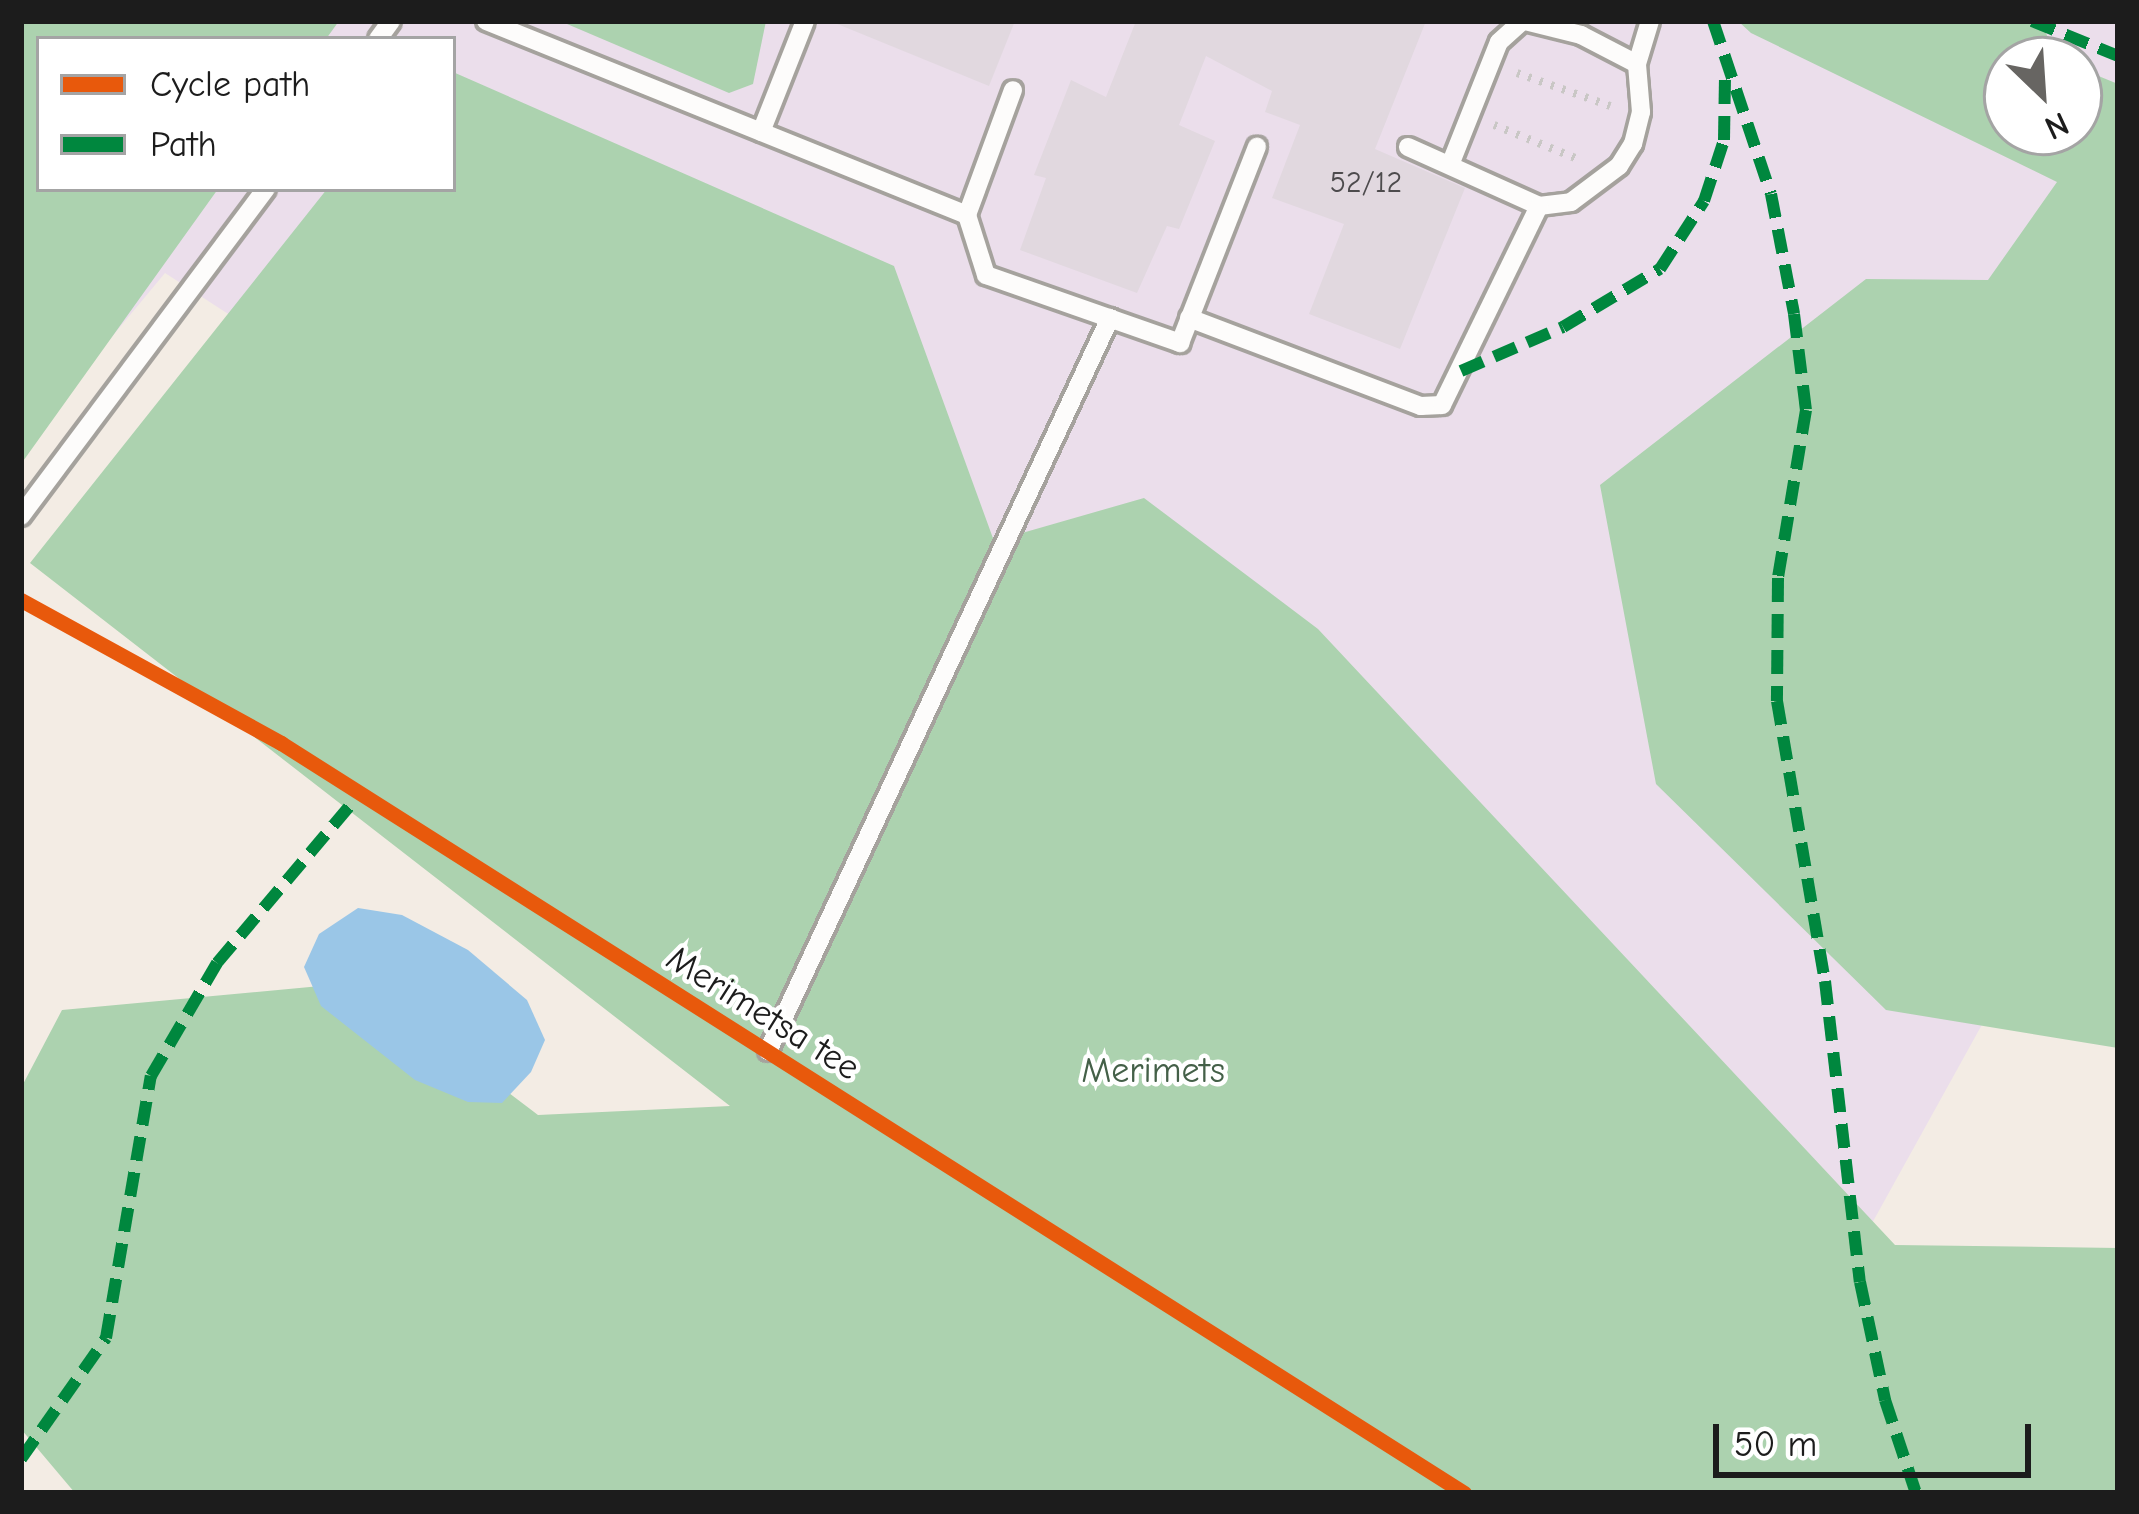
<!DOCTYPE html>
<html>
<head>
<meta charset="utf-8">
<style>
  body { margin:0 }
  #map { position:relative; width:2139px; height:1514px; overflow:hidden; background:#f3ece4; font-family:"Comic Neue",sans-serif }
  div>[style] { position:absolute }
  .built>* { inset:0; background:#ebdeeb }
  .forest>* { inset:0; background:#acd2af }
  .water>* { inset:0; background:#9ac6e7 }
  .building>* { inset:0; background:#e1d8df }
  .path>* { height:8px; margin-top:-4px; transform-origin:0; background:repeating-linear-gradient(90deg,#c9c7c5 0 3px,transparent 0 12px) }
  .roads { filter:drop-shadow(3px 0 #a5a29d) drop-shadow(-3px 0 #a5a29d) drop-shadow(0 3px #a5a29d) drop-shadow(0 -3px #a5a29d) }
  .lane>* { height:18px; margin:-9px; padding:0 9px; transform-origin:9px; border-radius:9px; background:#fdfcfb }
  .quiet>* { height:12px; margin-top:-6px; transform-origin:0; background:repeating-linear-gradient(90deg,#00873e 0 24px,transparent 0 36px) }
  .cycleway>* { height:15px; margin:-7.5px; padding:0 7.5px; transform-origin:7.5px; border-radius:7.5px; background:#e8590c }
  span { translate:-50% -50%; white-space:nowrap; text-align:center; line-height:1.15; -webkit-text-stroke:9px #fff; paint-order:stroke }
  .number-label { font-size:30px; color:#4d4b4d }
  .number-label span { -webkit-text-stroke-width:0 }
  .street-label { font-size:36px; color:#1c1c1c }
  .park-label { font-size:36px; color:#446048 }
  .frame { position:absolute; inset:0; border:24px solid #1c1c1c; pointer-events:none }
  .legend { position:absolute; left:36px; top:36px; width:420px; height:156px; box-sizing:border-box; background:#fff; border:3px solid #a4a4a4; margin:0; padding:15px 21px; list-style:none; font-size:36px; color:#1c1c1c }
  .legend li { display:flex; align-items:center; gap:24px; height:60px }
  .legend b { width:60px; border:3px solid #a4a4a4 }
  .north { position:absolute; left:1983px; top:36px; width:120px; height:120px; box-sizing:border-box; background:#fff; border:3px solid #a4a4a4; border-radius:50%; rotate:155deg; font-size:33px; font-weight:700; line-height:48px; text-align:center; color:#1c1c1c }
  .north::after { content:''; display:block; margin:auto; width:42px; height:54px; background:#676562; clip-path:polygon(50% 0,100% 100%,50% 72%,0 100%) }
  .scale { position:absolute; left:1713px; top:1424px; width:318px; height:54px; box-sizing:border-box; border:6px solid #1c1c1c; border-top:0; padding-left:15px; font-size:36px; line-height:42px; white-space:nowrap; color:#1c1c1c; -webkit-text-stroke:9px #fff; paint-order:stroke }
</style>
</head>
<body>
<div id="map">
  <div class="built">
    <div style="clip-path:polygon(evenodd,21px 21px,2118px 21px,2118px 779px,1809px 1337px,165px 273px,21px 446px,21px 21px,39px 39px,453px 39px,453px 189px,39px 189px,39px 39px,21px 21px,2007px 60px,2079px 60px,2079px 132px,2007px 132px,2007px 60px)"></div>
  </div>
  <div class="forest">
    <div style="clip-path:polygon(21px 21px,339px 21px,326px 39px,39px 39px,39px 189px,218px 189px,21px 464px)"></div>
    <div style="clip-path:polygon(560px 21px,766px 21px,753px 84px,729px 93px)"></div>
    <div style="clip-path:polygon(1738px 21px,2040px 21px,2059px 60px,2007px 60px,2007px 132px,2079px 132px,2079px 68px,2118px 84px,2118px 1048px,1886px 1010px,1656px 784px,1600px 485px,1866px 279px,1988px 280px,2057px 182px,1751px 33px)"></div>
    <div style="clip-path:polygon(453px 72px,894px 266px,994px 541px,1144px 498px,1318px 629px,1895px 1245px,2118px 1248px,2118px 1493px,75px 1493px,21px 1429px,21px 1088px,62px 1010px,363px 982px,538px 1115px,730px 1106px,30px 563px,327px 189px,453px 189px)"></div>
  </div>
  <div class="water">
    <div style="clip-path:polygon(358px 908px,402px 915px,468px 950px,527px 1000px,545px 1040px,531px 1072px,502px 1103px,468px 1102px,415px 1080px,321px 1006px,304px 967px,319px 934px)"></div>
  </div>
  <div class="building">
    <div style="clip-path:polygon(830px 21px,1015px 21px,989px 86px)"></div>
    <div style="clip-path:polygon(1136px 21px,1426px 21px,1375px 149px,1465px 188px,1400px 349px,1309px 314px,1344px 224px,1272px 198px,1300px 125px,1265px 112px,1272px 91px,1206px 56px,1179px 125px,1215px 141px,1179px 229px,1167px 226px,1137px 293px,1020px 250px,1046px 178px,1034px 175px,1071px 80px,1106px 97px)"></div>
  </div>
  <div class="path">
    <div style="left:1517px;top:73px;width:99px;rotate:19.5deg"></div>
    <div style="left:1494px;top:125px;width:93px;rotate:22.1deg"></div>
  </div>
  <div class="roads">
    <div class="lane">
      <div style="left:486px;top:21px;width:519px;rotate:21.97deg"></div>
      <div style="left:967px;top:215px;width:133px;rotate:-69.8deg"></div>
      <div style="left:1525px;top:21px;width:58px;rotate:14deg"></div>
      <div style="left:1581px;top:35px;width:63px;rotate:27.4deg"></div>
      <div style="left:378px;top:39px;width:22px;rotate:-54deg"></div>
      <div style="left:761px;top:132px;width:119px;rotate:-68.4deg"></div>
      <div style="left:1408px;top:147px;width:144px;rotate:24.2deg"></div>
      <div style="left:1539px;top:206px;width:32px;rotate:-7deg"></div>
      <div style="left:1571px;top:202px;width:60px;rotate:-36.9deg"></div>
      <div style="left:1619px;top:166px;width:26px;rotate:-58deg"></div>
      <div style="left:1633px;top:144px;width:33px;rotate:-76deg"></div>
      <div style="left:1641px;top:112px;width:48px;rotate:-94.8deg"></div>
      <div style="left:1637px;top:64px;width:45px;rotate:-73.2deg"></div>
      <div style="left:1450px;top:165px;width:132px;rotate:-68.3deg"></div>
      <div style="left:1499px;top:42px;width:31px;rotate:-42deg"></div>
      <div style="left:967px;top:215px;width:63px;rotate:72.4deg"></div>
      <div style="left:986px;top:275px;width:206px;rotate:19.3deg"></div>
      <div style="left:1180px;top:343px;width:211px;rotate:-68.6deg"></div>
      <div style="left:1189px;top:318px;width:248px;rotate:20.8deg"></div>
      <div style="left:1421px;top:406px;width:21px;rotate:-3deg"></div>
      <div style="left:1442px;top:405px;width:221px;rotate:-64deg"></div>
      <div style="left:21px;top:516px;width:409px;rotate:-53.2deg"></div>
      <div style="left:768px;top:1051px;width:809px;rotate:-64.99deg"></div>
    </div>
  </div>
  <div class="quiet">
    <div style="left:1713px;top:21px;width:182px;rotate:71.5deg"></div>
    <div style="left:1771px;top:194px;width:122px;rotate:79.1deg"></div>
    <div style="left:1794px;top:314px;width:97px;rotate:82.9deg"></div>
    <div style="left:1806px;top:410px;width:170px;rotate:99.5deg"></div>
    <div style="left:1778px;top:578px;width:123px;rotate:90.5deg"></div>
    <div style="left:1777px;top:701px;width:284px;rotate:80.3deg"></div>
    <div style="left:1825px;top:981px;width:303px;rotate:83.4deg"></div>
    <div style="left:1860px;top:1282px;width:121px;rotate:78deg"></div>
    <div style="left:1885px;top:1400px;width:98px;rotate:71.6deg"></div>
    <div style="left:2032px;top:21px;width:93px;rotate:22.1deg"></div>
    <div style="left:1461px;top:371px;width:111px;rotate:-23.3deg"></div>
    <div style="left:1563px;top:327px;width:113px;rotate:-30.9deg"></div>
    <div style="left:1660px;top:269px;width:81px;rotate:-57.1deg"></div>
    <div style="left:1704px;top:201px;width:64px;rotate:-71.8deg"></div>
    <div style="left:1724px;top:140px;width:67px;rotate:-89.1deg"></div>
    <div style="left:21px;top:1459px;width:148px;rotate:-54.9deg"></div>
    <div style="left:106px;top:1338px;width:266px;rotate:-80.3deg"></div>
    <div style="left:151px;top:1076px;width:131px;rotate:-59.7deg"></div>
    <div style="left:217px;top:963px;width:221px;rotate:-49.8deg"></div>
  </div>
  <div class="cycleway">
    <div style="left:21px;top:600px;width:297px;rotate:28.8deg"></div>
    <div style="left:281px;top:743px;width:1401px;rotate:32.37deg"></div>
  </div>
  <div class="number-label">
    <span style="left:1366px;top:183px">52/12</span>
  </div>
  <div class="street-label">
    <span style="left:763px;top:1013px;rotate:32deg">Merimetsa tee</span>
  </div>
  <div class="park-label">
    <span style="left:1153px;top:1071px">Merimets</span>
  </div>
  <div class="frame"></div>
  <ul class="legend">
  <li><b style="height:15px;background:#e8590c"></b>Cycle path</li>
  <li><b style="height:15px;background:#00873e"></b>Path</li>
  </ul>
  <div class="north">N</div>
  <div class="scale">50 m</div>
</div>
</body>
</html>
